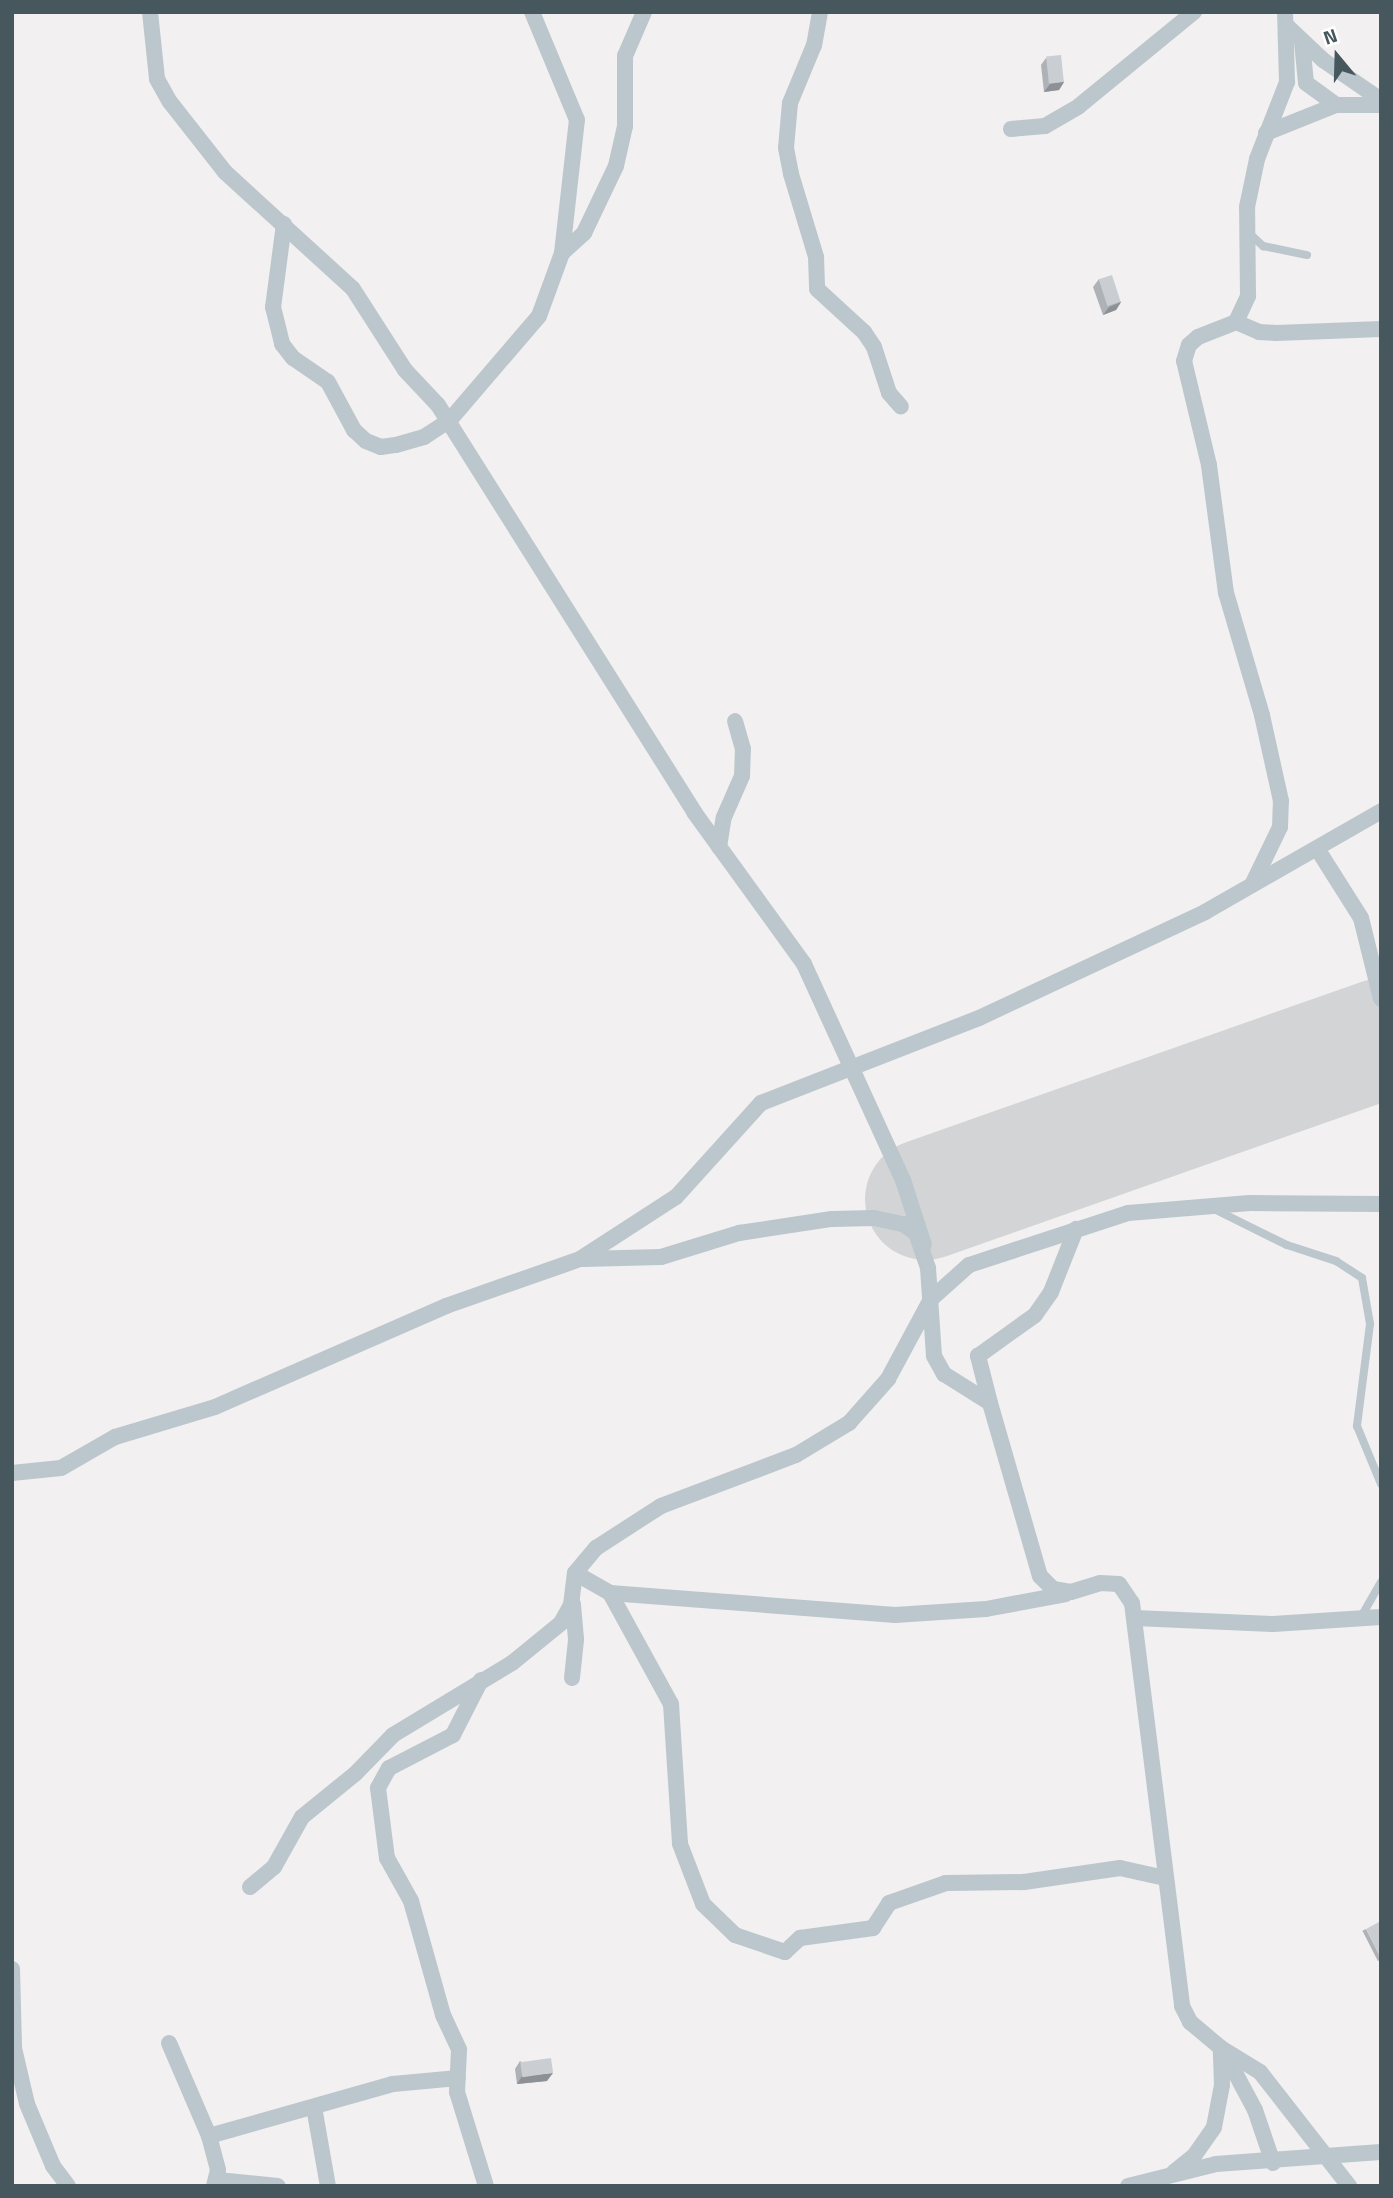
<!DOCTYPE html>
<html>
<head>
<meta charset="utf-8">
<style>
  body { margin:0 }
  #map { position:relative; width:1393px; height:2198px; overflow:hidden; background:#f2f0f0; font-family:"Titillium Web",sans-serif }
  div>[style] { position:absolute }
  .runway>* { height:121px; margin:-60.5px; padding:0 60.5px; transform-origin:60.5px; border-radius:60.5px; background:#d2d4d6 }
  .lane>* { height:8px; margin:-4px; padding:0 4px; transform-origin:4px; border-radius:4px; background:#bbc7cd }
  .street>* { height:16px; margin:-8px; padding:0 8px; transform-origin:8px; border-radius:8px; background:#bbc7cd }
  .wall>* { inset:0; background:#aeb1b5; transform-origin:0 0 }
  .shaded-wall>* { inset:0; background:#8d9094 }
  .building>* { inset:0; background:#caced3; transform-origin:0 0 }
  span { translate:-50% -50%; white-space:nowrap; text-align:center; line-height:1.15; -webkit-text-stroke:6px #fff; paint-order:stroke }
  .frame { position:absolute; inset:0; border:14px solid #47575e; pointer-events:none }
  .north { position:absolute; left:1302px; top:21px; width:70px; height:70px; -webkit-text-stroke:5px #fff; paint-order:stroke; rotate:341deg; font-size:19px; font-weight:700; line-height:28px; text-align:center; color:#47575e }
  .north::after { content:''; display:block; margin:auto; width:24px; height:32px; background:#47575e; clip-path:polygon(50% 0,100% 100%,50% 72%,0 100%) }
</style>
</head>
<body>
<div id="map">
  <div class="runway">
    <div style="left:925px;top:1199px;width:484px;rotate:-19.4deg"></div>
  </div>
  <div class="lane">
    <div style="left:1250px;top:234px;width:18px;rotate:43deg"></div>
    <div style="left:1263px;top:246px;width:45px;rotate:11.6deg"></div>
    <div style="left:1214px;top:1209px;width:81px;rotate:26.3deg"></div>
    <div style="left:1287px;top:1245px;width:52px;rotate:18.1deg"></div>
    <div style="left:1336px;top:1261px;width:31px;rotate:33deg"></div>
    <div style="left:1362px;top:1278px;width:47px;rotate:80.1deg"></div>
    <div style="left:1370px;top:1324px;width:103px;rotate:97.3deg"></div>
    <div style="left:1357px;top:1426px;width:63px;rotate:67.5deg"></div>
    <div style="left:1361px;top:1617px;width:40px;rotate:-60.3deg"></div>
  </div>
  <div class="street">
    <div style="left:150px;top:12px;width:67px;rotate:84deg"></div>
    <div style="left:157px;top:79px;width:26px;rotate:61deg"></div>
    <div style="left:170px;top:102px;width:89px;rotate:51.8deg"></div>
    <div style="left:225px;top:172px;width:173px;rotate:42.4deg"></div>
    <div style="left:353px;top:289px;width:96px;rotate:57.3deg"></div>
    <div style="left:405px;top:370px;width:48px;rotate:46.7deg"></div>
    <div style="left:438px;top:405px;width:481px;rotate:57.8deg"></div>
    <div style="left:694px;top:812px;width:188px;rotate:54.1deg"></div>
    <div style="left:804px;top:964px;width:238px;rotate:65.4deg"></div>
    <div style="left:903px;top:1180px;width:68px;rotate:72.1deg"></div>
    <div style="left:820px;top:12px;width:34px;rotate:100deg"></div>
    <div style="left:814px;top:45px;width:63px;rotate:112.5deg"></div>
    <div style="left:790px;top:103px;width:45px;rotate:95.1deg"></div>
    <div style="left:786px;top:148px;width:26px;rotate:79deg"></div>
    <div style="left:791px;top:174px;width:87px;rotate:73.2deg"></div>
    <div style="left:816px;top:257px;width:32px;rotate:88deg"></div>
    <div style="left:817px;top:289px;width:64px;rotate:42.5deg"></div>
    <div style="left:864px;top:332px;width:18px;rotate:56deg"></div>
    <div style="left:874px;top:347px;width:48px;rotate:71.9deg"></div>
    <div style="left:889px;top:393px;width:18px;rotate:49deg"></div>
    <div style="left:1286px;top:25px;width:51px;rotate:43.4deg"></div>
    <div style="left:1323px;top:60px;width:70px;rotate:34.6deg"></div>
    <div style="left:1302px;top:42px;width:41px;rotate:84.4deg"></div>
    <div style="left:1306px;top:83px;width:37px;rotate:36deg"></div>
    <div style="left:1011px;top:129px;width:34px;rotate:-5deg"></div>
    <div style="left:1045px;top:126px;width:39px;rotate:-30deg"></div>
    <div style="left:1079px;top:106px;width:149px;rotate:-39.3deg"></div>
    <div style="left:1266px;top:133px;width:75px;rotate:-21.8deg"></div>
    <div style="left:1336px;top:105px;width:45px"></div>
    <div style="left:284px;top:224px;width:84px;rotate:97.5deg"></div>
    <div style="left:273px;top:307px;width:38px;rotate:76deg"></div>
    <div style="left:282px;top:344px;width:18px;rotate:52deg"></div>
    <div style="left:293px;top:358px;width:42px;rotate:34.4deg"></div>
    <div style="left:328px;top:382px;width:55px;rotate:61.6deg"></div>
    <div style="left:354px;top:430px;width:16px;rotate:43deg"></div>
    <div style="left:366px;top:441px;width:16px;rotate:22deg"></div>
    <div style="left:381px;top:447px;width:15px;rotate:-8deg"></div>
    <div style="left:396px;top:445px;width:29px;rotate:-16deg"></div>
    <div style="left:424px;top:437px;width:30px;rotate:-33deg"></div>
    <div style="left:449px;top:421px;width:138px;rotate:-49.4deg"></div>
    <div style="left:539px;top:316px;width:67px;rotate:-69.9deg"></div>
    <div style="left:562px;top:253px;width:134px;rotate:-83.6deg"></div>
    <div style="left:577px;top:120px;width:117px;rotate:-112.6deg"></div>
    <div style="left:562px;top:253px;width:30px;rotate:-42deg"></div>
    <div style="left:584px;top:233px;width:74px;rotate:-64.5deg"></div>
    <div style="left:616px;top:166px;width:41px;rotate:-77.3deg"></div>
    <div style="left:625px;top:126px;width:70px;rotate:-90deg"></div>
    <div style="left:625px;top:56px;width:48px;rotate:-66.6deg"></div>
    <div style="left:1236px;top:322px;width:25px;rotate:23deg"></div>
    <div style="left:1259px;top:332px;width:17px;rotate:3deg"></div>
    <div style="left:1276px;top:333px;width:105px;rotate:-2.2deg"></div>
    <div style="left:719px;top:847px;width:30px;rotate:-81deg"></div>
    <div style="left:724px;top:817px;width:45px;rotate:-66.3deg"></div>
    <div style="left:742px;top:776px;width:27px;rotate:-88deg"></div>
    <div style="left:743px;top:749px;width:29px;rotate:-106deg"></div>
    <div style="left:1318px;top:850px;width:80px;rotate:57.7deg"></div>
    <div style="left:1361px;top:918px;width:83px;rotate:76.1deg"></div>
    <div style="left:1252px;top:885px;width:64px;rotate:-64.2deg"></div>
    <div style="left:1280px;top:827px;width:26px;rotate:-88deg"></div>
    <div style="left:1281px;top:801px;width:88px;rotate:-102.5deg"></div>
    <div style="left:1262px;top:715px;width:127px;rotate:-106.4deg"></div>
    <div style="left:1226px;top:593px;width:129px;rotate:-97.6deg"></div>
    <div style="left:1209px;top:465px;width:107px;rotate:-103.5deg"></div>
    <div style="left:1184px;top:361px;width:17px;rotate:-73deg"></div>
    <div style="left:1189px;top:345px;width:12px;rotate:-42deg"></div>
    <div style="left:1198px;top:337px;width:41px;rotate:-21.5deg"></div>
    <div style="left:1236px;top:322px;width:29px;rotate:-65deg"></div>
    <div style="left:1248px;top:296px;width:89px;rotate:-90.6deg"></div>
    <div style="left:1247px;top:207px;width:49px;rotate:-78.2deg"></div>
    <div style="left:1257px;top:159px;width:83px;rotate:-68.7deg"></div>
    <div style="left:1287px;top:82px;width:70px;rotate:-91.6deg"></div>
    <div style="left:583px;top:1259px;width:78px;rotate:-1.5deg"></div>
    <div style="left:661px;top:1257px;width:82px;rotate:-17.1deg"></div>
    <div style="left:739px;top:1233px;width:94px;rotate:-8.6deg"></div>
    <div style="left:832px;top:1219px;width:42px;rotate:-1.4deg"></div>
    <div style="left:874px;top:1218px;width:30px;rotate:12deg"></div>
    <div style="left:903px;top:1224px;width:16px;rotate:35deg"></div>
    <div style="left:916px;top:1233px;width:37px;rotate:71deg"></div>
    <div style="left:928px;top:1268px;width:88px;rotate:86.1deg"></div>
    <div style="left:934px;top:1356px;width:21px;rotate:61deg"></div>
    <div style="left:944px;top:1374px;width:54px;rotate:32.2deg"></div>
    <div style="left:990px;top:1403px;width:180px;rotate:73.9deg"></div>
    <div style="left:1040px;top:1576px;width:18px;rotate:45deg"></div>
    <div style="left:1053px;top:1589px;width:18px;rotate:9deg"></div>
    <div style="left:1071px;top:1592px;width:30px;rotate:-17deg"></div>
    <div style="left:1100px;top:1583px;width:19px;rotate:3deg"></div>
    <div style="left:1119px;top:1584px;width:23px;rotate:56deg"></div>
    <div style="left:1132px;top:1603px;width:406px;rotate:82.9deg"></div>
    <div style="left:1182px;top:2006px;width:18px;rotate:63deg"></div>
    <div style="left:1190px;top:2022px;width:40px;rotate:40deg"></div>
    <div style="left:1221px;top:2048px;width:20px;rotate:60deg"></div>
    <div style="left:1231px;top:2065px;width:51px;rotate:61.9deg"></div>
    <div style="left:1255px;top:2110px;width:56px;rotate:71.2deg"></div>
    <div style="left:990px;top:1403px;width:49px;rotate:-104.3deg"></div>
    <div style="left:978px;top:1356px;width:70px;rotate:-35.7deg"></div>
    <div style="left:1035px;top:1315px;width:28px;rotate:-55deg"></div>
    <div style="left:1051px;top:1292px;width:68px;rotate:-68.4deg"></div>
    <div style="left:12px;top:1473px;width:49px;rotate:-5.8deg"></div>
    <div style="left:61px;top:1468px;width:62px;rotate:-29.9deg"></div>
    <div style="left:115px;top:1437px;width:104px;rotate:-16.7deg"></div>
    <div style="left:215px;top:1407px;width:252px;rotate:-23.6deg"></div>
    <div style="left:446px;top:1306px;width:142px;rotate:-19.3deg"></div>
    <div style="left:580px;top:1259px;width:114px;rotate:-32.9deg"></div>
    <div style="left:676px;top:1197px;width:127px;rotate:-47.9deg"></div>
    <div style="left:761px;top:1103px;width:234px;rotate:-21.3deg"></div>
    <div style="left:979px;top:1018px;width:250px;rotate:-25.1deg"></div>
    <div style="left:1205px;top:912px;width:203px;rotate:-29.8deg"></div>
    <div style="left:575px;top:1573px;width:40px;rotate:29.7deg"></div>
    <div style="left:610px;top:1593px;width:286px;rotate:4.4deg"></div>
    <div style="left:895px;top:1615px;width:91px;rotate:-3.8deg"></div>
    <div style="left:986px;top:1609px;width:81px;rotate:-10.6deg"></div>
    <div style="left:610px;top:1593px;width:127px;rotate:61.2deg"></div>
    <div style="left:671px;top:1704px;width:140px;rotate:86.3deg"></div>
    <div style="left:680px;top:1844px;width:64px;rotate:69deg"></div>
    <div style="left:703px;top:1904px;width:45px;rotate:44.1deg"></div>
    <div style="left:735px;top:1935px;width:53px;rotate:18.8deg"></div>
    <div style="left:785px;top:1952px;width:21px;rotate:-43deg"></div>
    <div style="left:800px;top:1938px;width:74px;rotate:-7.8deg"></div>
    <div style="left:873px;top:1928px;width:30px;rotate:-57deg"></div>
    <div style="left:889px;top:1903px;width:60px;rotate:-19.3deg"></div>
    <div style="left:946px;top:1883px;width:78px;rotate:-0.7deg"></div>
    <div style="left:1024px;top:1882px;width:97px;rotate:-8.3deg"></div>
    <div style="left:1120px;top:1868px;width:46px;rotate:12.5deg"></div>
    <div style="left:1135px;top:1618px;width:138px;rotate:2.5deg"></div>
    <div style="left:1273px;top:1624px;width:108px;rotate:-3.7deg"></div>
    <div style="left:572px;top:1678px;width:39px;rotate:-84deg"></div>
    <div style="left:576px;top:1639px;width:36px;rotate:-95deg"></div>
    <div style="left:481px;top:1680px;width:62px;rotate:117deg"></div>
    <div style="left:453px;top:1735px;width:72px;rotate:152.7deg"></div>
    <div style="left:389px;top:1768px;width:23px;rotate:119deg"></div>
    <div style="left:378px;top:1788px;width:71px;rotate:82.7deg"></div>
    <div style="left:387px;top:1858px;width:49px;rotate:60.8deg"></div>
    <div style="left:411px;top:1901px;width:118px;rotate:74.3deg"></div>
    <div style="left:443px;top:2015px;width:38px;rotate:65deg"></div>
    <div style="left:459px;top:2050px;width:42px;rotate:92.7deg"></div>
    <div style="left:457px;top:2092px;width:98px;rotate:72.9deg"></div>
    <div style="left:250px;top:1887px;width:31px;rotate:-40deg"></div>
    <div style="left:274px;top:1867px;width:57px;rotate:-60.8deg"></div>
    <div style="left:302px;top:1817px;width:68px;rotate:-39.1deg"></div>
    <div style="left:355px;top:1774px;width:54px;rotate:-45.7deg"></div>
    <div style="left:393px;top:1735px;width:139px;rotate:-31.2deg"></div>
    <div style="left:512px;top:1663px;width:63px;rotate:-39.2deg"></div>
    <div style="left:561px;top:1623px;width:21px;rotate:-61deg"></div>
    <div style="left:571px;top:1605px;width:32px;rotate:-83deg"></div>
    <div style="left:575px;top:1573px;width:33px;rotate:-50deg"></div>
    <div style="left:596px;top:1548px;width:77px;rotate:-32.9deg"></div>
    <div style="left:661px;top:1506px;width:144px;rotate:-20.7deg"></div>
    <div style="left:796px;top:1455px;width:62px;rotate:-31.1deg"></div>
    <div style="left:849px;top:1423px;width:59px;rotate:-48.4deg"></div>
    <div style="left:888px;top:1379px;width:91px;rotate:-61.7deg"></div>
    <div style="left:931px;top:1299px;width:51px;rotate:-41.8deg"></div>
    <div style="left:969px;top:1265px;width:167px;rotate:-18.1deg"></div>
    <div style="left:1128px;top:1213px;width:122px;rotate:-4.7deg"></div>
    <div style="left:1250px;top:1203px;width:131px;rotate:0.4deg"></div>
    <div style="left:12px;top:1969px;width:79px;rotate:88.5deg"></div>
    <div style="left:14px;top:2048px;width:57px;rotate:76.9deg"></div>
    <div style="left:27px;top:2104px;width:67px;rotate:67.2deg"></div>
    <div style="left:53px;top:2166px;width:25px;rotate:53deg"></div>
    <div style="left:169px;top:2043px;width:101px;rotate:66.7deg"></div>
    <div style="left:209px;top:2136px;width:35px;rotate:75deg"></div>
    <div style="left:218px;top:2170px;width:16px;rotate:104deg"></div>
    <div style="left:314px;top:2107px;width:80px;rotate:80deg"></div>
    <div style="left:209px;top:2136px;width:191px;rotate:-15.8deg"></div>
    <div style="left:393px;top:2084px;width:65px;rotate:-5.3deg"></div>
    <div style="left:1174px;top:2172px;width:26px;rotate:-39deg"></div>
    <div style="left:1194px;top:2156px;width:35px;rotate:-55deg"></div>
    <div style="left:1214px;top:2127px;width:43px;rotate:-79.2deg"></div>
    <div style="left:1222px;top:2085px;width:37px;rotate:-92deg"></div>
    <div style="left:1221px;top:2048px;width:46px;rotate:31.6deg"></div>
    <div style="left:1260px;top:2072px;width:145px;rotate:52deg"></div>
    <div style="left:218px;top:2180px;width:60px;rotate:5.7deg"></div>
    <div style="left:1128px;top:2186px;width:91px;rotate:-14deg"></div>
    <div style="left:1216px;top:2164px;width:165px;rotate:-4.2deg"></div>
  </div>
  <div class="wall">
    <div style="clip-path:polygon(1046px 58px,1064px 82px,1059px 90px,1044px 92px,1041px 65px)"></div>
    <div style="clip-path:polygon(1099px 279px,1121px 302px,1116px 310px,1103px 315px,1093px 287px)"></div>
    <div style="left:1366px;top:1929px;width:34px;height:4px;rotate:63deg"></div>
    <div style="clip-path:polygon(520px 2061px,547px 2081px,517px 2084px,515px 2069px)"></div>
  </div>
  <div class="shaded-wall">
    <div style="clip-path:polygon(1064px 82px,1059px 90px,1044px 92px,1050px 84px)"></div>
    <div style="clip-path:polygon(1121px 302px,1116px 310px,1103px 315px,1109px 307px)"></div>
    <div style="clip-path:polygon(553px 2073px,547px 2081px,517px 2084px,522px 2076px)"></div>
  </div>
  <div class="building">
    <div style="left:1061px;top:55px;width:27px;height:15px;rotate:84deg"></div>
    <div style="left:1112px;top:275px;width:28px;height:14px;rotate:72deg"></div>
    <div style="clip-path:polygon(1379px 1922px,1381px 1926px,1380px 1957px,1366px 1929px)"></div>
    <div style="left:551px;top:2058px;width:15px;height:31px;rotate:82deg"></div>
  </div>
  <div class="frame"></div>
  <div class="north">N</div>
</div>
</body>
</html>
